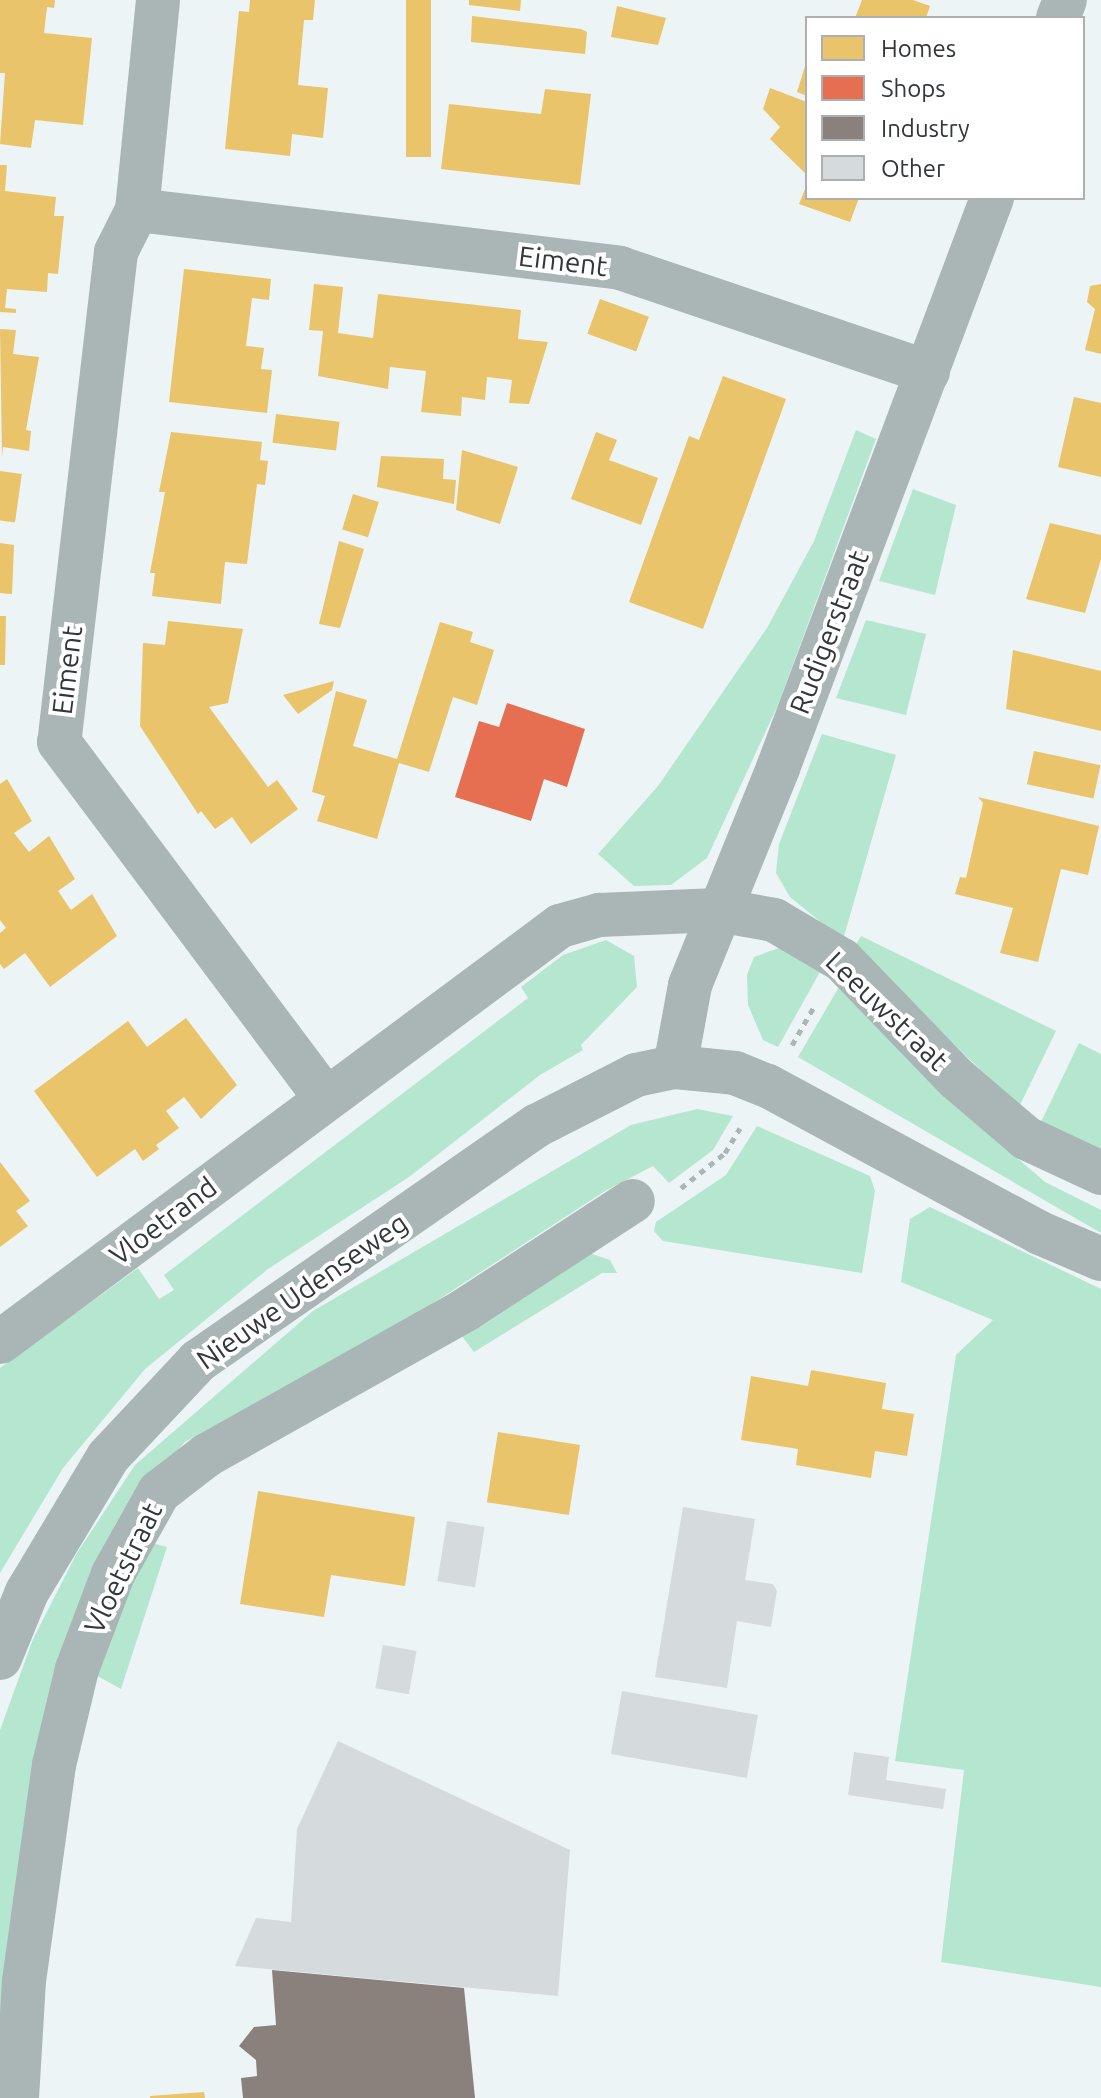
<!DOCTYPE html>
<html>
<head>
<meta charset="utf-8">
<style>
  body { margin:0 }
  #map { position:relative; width:1101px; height:2098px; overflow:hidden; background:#edf4f6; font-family:Ubuntu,sans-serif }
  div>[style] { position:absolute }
  .green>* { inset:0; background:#b5e6cf }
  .homes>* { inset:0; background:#e9c46a; transform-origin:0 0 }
  .shops>* { inset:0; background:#e76f51 }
  .industry>* { inset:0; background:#8a817c }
  .building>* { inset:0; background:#d5dadc; transform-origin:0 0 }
  .path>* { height:5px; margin-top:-2.5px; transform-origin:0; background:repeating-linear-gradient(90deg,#acb5b5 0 6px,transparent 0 12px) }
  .minor>* { height:44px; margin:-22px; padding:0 22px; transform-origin:22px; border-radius:22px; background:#a9b6b5 }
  span { translate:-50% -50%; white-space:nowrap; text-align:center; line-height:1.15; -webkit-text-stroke:8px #fff; paint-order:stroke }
  .street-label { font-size:28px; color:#323739 }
  .legend { position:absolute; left:805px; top:16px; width:280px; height:184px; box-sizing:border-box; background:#fff; border:2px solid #adafb0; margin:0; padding:10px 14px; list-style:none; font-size:24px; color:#323739 }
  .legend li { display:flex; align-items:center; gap:16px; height:40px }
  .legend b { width:40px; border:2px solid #adafb0 }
</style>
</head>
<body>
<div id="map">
  <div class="green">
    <div style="clip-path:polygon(856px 430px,876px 439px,778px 705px,707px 858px,671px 885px,634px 886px,598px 854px,658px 786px,767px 628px,814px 541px)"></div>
    <div style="clip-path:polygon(913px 489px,956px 505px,935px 595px,879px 581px)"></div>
    <div style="clip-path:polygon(866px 620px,926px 634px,906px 715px,836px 698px)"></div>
    <div style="clip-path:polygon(822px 734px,896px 755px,843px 940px,790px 897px,776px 873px,779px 844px)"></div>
    <div style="clip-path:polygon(861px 936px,1056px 1031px,1019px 1107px,854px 948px)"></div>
    <div style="clip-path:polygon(606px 940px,634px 956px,637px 987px,581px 1045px,583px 1050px,540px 1075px,409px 1177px,268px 1269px,145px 1369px,63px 1468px,0 1573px,0 1368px,138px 1268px,159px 1299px,174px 1290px,164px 1275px,528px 998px,521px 987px,563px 955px)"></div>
    <div style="clip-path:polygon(779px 948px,820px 972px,778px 1047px,763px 1040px,748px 1005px,747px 975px,754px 957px)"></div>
    <div style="clip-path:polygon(839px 987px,972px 1119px,1045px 1182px,1101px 1210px,1101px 1233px,798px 1057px)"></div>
    <div style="clip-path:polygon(1079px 1043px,1101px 1054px,1101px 1165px,1039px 1126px)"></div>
    <div style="clip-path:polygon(697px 1109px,733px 1116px,713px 1150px,669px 1183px,653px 1166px,605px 1191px,421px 1311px,185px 1442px,116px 1523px,83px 1603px,0 2098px,0 1730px,33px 1639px,77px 1553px,135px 1465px,313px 1311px,631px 1125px)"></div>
    <div style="clip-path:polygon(757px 1126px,870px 1176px,875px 1191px,862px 1273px,663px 1241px,654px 1231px,656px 1222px,726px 1175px)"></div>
    <div style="clip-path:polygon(930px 1207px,1101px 1289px,1101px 1987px,941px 1962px,964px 1770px,895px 1761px,956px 1355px,993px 1320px,901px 1282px,910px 1219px)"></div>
    <div style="clip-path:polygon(586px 1252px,610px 1260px,617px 1273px,602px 1273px,474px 1352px,461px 1335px)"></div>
    <div style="clip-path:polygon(148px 1542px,167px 1547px,121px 1689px,92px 1673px)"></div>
  </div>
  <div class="homes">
    <div style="clip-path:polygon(0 0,55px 0,54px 8px,47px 7px,44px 33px,92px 38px,83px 125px,35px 120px,31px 148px,0 144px,5px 73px,0 73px)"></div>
    <div style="clip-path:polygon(250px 0,315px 0,313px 20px,304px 20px,298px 85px,328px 88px,323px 138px,292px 134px,290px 156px,225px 149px,239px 11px,249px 12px)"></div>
    <div style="left:406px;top:0;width:25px;height:157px"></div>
    <div style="clip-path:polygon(469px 0,521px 0,520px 11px,469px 5px)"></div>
    <div style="clip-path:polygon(862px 0,913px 0,930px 6px,926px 18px,855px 18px)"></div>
    <div style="clip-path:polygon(617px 6px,666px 18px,658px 45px,611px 37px)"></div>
    <div style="clip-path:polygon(472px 16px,581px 29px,587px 32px,585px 54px,471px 42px)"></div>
    <div style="clip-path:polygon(806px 63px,807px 63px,807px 96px,797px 92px)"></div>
    <div style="clip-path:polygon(770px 88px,807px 102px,807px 175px,770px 139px,780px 127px,763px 109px)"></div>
    <div style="clip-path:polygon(545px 89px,591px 94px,580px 185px,441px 169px,449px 104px,541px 114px)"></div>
    <div style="clip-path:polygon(0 165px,7px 165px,5px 191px,56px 197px,54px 216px,64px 216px,58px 274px,48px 273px,47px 292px,7px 289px,5px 308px,16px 309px,16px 313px,0 312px)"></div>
    <div style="clip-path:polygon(807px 184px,807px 198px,859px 198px,850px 222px,799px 204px)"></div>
    <div style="clip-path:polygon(184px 269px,271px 279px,269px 300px,252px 298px,246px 346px,264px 348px,261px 369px,272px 370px,267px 413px,169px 402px)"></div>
    <div style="clip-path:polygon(314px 284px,343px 287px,338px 333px,373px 338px,378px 294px,521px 310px,518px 339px,548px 342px,529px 404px,509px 403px,512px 380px,487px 377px,485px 400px,462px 397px,461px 416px,421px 412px,426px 371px,390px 367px,388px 389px,318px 376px,323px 331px,309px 330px)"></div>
    <div style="clip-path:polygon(1101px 284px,1101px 354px,1085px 350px,1095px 309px,1087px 302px,1090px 286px)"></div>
    <div style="left:600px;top:299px;width:52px;height:37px;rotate:20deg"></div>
    <div style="clip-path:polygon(0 329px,16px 330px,13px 354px,39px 357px,26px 430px,31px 431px,29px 451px,3px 447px,2px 457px)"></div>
    <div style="clip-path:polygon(723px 376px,786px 399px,703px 629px,629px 602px,689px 436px,699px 440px)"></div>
    <div style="clip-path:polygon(1074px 397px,1101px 403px,1101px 477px,1058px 467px)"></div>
    <div style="left:276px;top:414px;width:64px;height:29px;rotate:7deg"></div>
    <div style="clip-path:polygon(171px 432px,262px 442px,260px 460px,268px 461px,265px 485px,257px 484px,247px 564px,225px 562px,221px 604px,152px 596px,155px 573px,150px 573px,165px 492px,159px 492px)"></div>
    <div style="clip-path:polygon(596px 432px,617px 440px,609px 460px,658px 478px,641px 525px,571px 499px)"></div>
    <div style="clip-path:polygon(462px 450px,518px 467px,500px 524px,456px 510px)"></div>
    <div style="clip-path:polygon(381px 456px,444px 459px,443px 479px,456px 480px,454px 504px,377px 487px)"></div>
    <div style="left:0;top:471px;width:22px;height:49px;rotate:8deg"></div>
    <div style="left:353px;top:494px;width:27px;height:37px;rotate:17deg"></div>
    <div style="clip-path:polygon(1050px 523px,1101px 535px,1101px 559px,1085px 613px,1026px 599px)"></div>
    <div style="clip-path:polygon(339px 541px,364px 549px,340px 628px,319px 624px)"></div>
    <div style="clip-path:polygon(0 543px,14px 545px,12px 594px,0 593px)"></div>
    <div style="clip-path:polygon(0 616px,6px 616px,5px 665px,0 665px)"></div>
    <div style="clip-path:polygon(168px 621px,243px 629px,228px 703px,209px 707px,268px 787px,277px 780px,298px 809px,251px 844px,232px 817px,215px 829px,201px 811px,198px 814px,140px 726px,143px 643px,165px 645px)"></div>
    <div style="clip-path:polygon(440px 622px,473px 632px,470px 642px,494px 650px,477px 705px,453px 697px,429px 772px,399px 763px,377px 839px,317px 821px,325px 796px,312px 792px,336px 691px,367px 700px,353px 746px,397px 759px)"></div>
    <div style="clip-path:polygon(1013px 650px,1101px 671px,1101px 731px,1006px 709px)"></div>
    <div style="clip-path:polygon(334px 681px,332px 690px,298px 714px,283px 695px)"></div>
    <div style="left:1034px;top:751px;width:68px;height:34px;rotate:12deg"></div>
    <div style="clip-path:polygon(7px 779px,32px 821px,14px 833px,29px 852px,49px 836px,75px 879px,58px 891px,71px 910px,92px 894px,117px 936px,50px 987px,25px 953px,4px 969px,0 964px,0 933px,6px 928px,0 920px,0 784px)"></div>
    <div style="clip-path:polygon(978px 797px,1099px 826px,1088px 875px,1061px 869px,1038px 962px,1000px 953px,1013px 908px,955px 894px,960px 877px,966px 878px,983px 803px)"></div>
    <div style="clip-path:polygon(186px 1018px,237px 1085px,201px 1119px,184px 1097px,166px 1111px,179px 1128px,156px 1145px,159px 1149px,143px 1161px,135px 1149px,97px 1177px,34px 1091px,128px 1021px,147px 1047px)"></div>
    <div style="clip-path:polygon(0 1162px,30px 1201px,16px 1211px,28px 1226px,0 1247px)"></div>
    <div style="clip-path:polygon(811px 1370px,886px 1383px,882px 1409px,914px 1414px,907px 1456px,875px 1451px,871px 1478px,796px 1465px,798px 1449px,741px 1440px,751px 1376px,808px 1386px)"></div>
    <div style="left:498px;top:1432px;width:83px;height:71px;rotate:9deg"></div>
    <div style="clip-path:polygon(258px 1491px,415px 1517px,405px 1586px,331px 1575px,324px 1617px,240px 1604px)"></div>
    <div style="clip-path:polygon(204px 2092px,205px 2098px,150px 2098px,150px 2096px)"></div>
  </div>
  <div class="shops">
    <div style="clip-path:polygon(507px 703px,585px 729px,567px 787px,544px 779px,531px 821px,455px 797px,479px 721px,499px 727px)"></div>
  </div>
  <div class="industry">
    <div style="clip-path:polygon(272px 1970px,464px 1988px,475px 2098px,243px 2098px,241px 2078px,257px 2076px,256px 2060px,239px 2046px,254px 2027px,276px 2025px)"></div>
  </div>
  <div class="building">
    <div style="clip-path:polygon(683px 1507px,755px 1519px,745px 1580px,773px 1584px,777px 1591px,771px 1627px,737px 1621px,727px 1688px,655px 1677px)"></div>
    <div style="left:447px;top:1521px;width:38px;height:61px;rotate:9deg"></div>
    <div style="left:383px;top:1645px;width:34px;height:44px;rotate:10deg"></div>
    <div style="left:622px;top:1691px;width:138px;height:64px;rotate:10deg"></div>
    <div style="clip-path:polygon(338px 1741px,570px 1850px,558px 1996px,235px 1966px,256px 1918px,291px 1922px,297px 1829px)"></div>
    <div style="clip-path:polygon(854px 1752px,889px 1757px,886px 1780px,946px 1789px,943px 1809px,848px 1795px)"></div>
  </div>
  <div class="path">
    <div style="left:792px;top:1045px;width:46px;rotate:-60.1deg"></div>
    <div style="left:681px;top:1188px;width:56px;rotate:-38.5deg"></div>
    <div style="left:725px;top:1153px;width:29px;rotate:-59deg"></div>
  </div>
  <div class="minor">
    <div style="left:158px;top:0;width:211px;rotate:95.7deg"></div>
    <div style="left:137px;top:210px;width:47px;rotate:116.6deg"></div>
    <div style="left:116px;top:252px;width:493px;rotate:96.6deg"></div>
    <div style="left:59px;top:742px;width:444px;rotate:53.2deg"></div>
    <div style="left:1058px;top:18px;width:19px;rotate:-69deg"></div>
    <div style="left:137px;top:210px;width:486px;rotate:6.8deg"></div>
    <div style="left:620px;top:268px;width:325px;rotate:18.7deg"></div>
    <div style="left:675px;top:1067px;width:83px;rotate:-79.6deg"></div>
    <div style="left:690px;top:985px;width:234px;rotate:-67.9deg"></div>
    <div style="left:778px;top:768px;width:609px;rotate:-69.42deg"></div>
    <div style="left:0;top:1342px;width:698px;rotate:-36.61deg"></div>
    <div style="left:560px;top:926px;width:41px;rotate:-15.8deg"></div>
    <div style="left:599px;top:915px;width:119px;rotate:-2.4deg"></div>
    <div style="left:718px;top:910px;width:57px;rotate:10.1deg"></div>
    <div style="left:774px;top:920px;width:79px;rotate:30.5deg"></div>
    <div style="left:842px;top:960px;width:165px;rotate:46deg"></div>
    <div style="left:957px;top:1079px;width:91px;rotate:40.5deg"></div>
    <div style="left:1026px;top:1138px;width:83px;rotate:25deg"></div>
    <div style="left:0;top:1658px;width:71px;rotate:-67.8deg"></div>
    <div style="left:27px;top:1592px;width:157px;rotate:-59deg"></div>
    <div style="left:108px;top:1457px;width:132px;rotate:-46.8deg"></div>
    <div style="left:198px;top:1361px;width:412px;rotate:-34.8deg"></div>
    <div style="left:536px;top:1126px;width:112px;rotate:-27deg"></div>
    <div style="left:636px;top:1075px;width:40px;rotate:-12deg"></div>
    <div style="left:675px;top:1067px;width:60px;rotate:5.7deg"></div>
    <div style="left:735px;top:1073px;width:35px;rotate:22deg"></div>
    <div style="left:768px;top:1086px;width:309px;rotate:28.4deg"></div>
    <div style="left:1040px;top:1233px;width:66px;rotate:23.1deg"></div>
    <div style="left:17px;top:2098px;width:117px;rotate:-86.6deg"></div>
    <div style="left:24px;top:1981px;width:218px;rotate:-82.1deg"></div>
    <div style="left:54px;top:1765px;width:99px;rotate:-76.5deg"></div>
    <div style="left:77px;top:1669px;width:102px;rotate:-69.2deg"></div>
    <div style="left:113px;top:1574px;width:94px;rotate:-60.7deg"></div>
    <div style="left:159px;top:1492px;width:61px;rotate:-37.6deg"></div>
    <div style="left:207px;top:1455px;width:296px;rotate:-29.3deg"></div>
    <div style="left:465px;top:1310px;width:200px;rotate:-33deg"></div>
  </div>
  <div class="street-label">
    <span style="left:563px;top:261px;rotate:7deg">Eiment</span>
    <span style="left:829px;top:632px;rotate:-69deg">Rudigerstraat</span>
    <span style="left:67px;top:670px;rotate:-83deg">Eiment</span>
    <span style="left:887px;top:1011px;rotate:44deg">Leeuwstraat</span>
    <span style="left:163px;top:1221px;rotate:-37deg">Vloetrand</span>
    <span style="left:302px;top:1291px;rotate:-35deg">Nieuwe Udenseweg</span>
    <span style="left:123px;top:1568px;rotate:-64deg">Vloetstraat</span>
  </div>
  <ul class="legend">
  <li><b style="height:22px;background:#e9c46a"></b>Homes</li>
  <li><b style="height:22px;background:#e76f51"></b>Shops</li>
  <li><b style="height:22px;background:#8a817c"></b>Industry</li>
  <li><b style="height:22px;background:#d5dadc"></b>Other</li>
  </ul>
</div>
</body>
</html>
